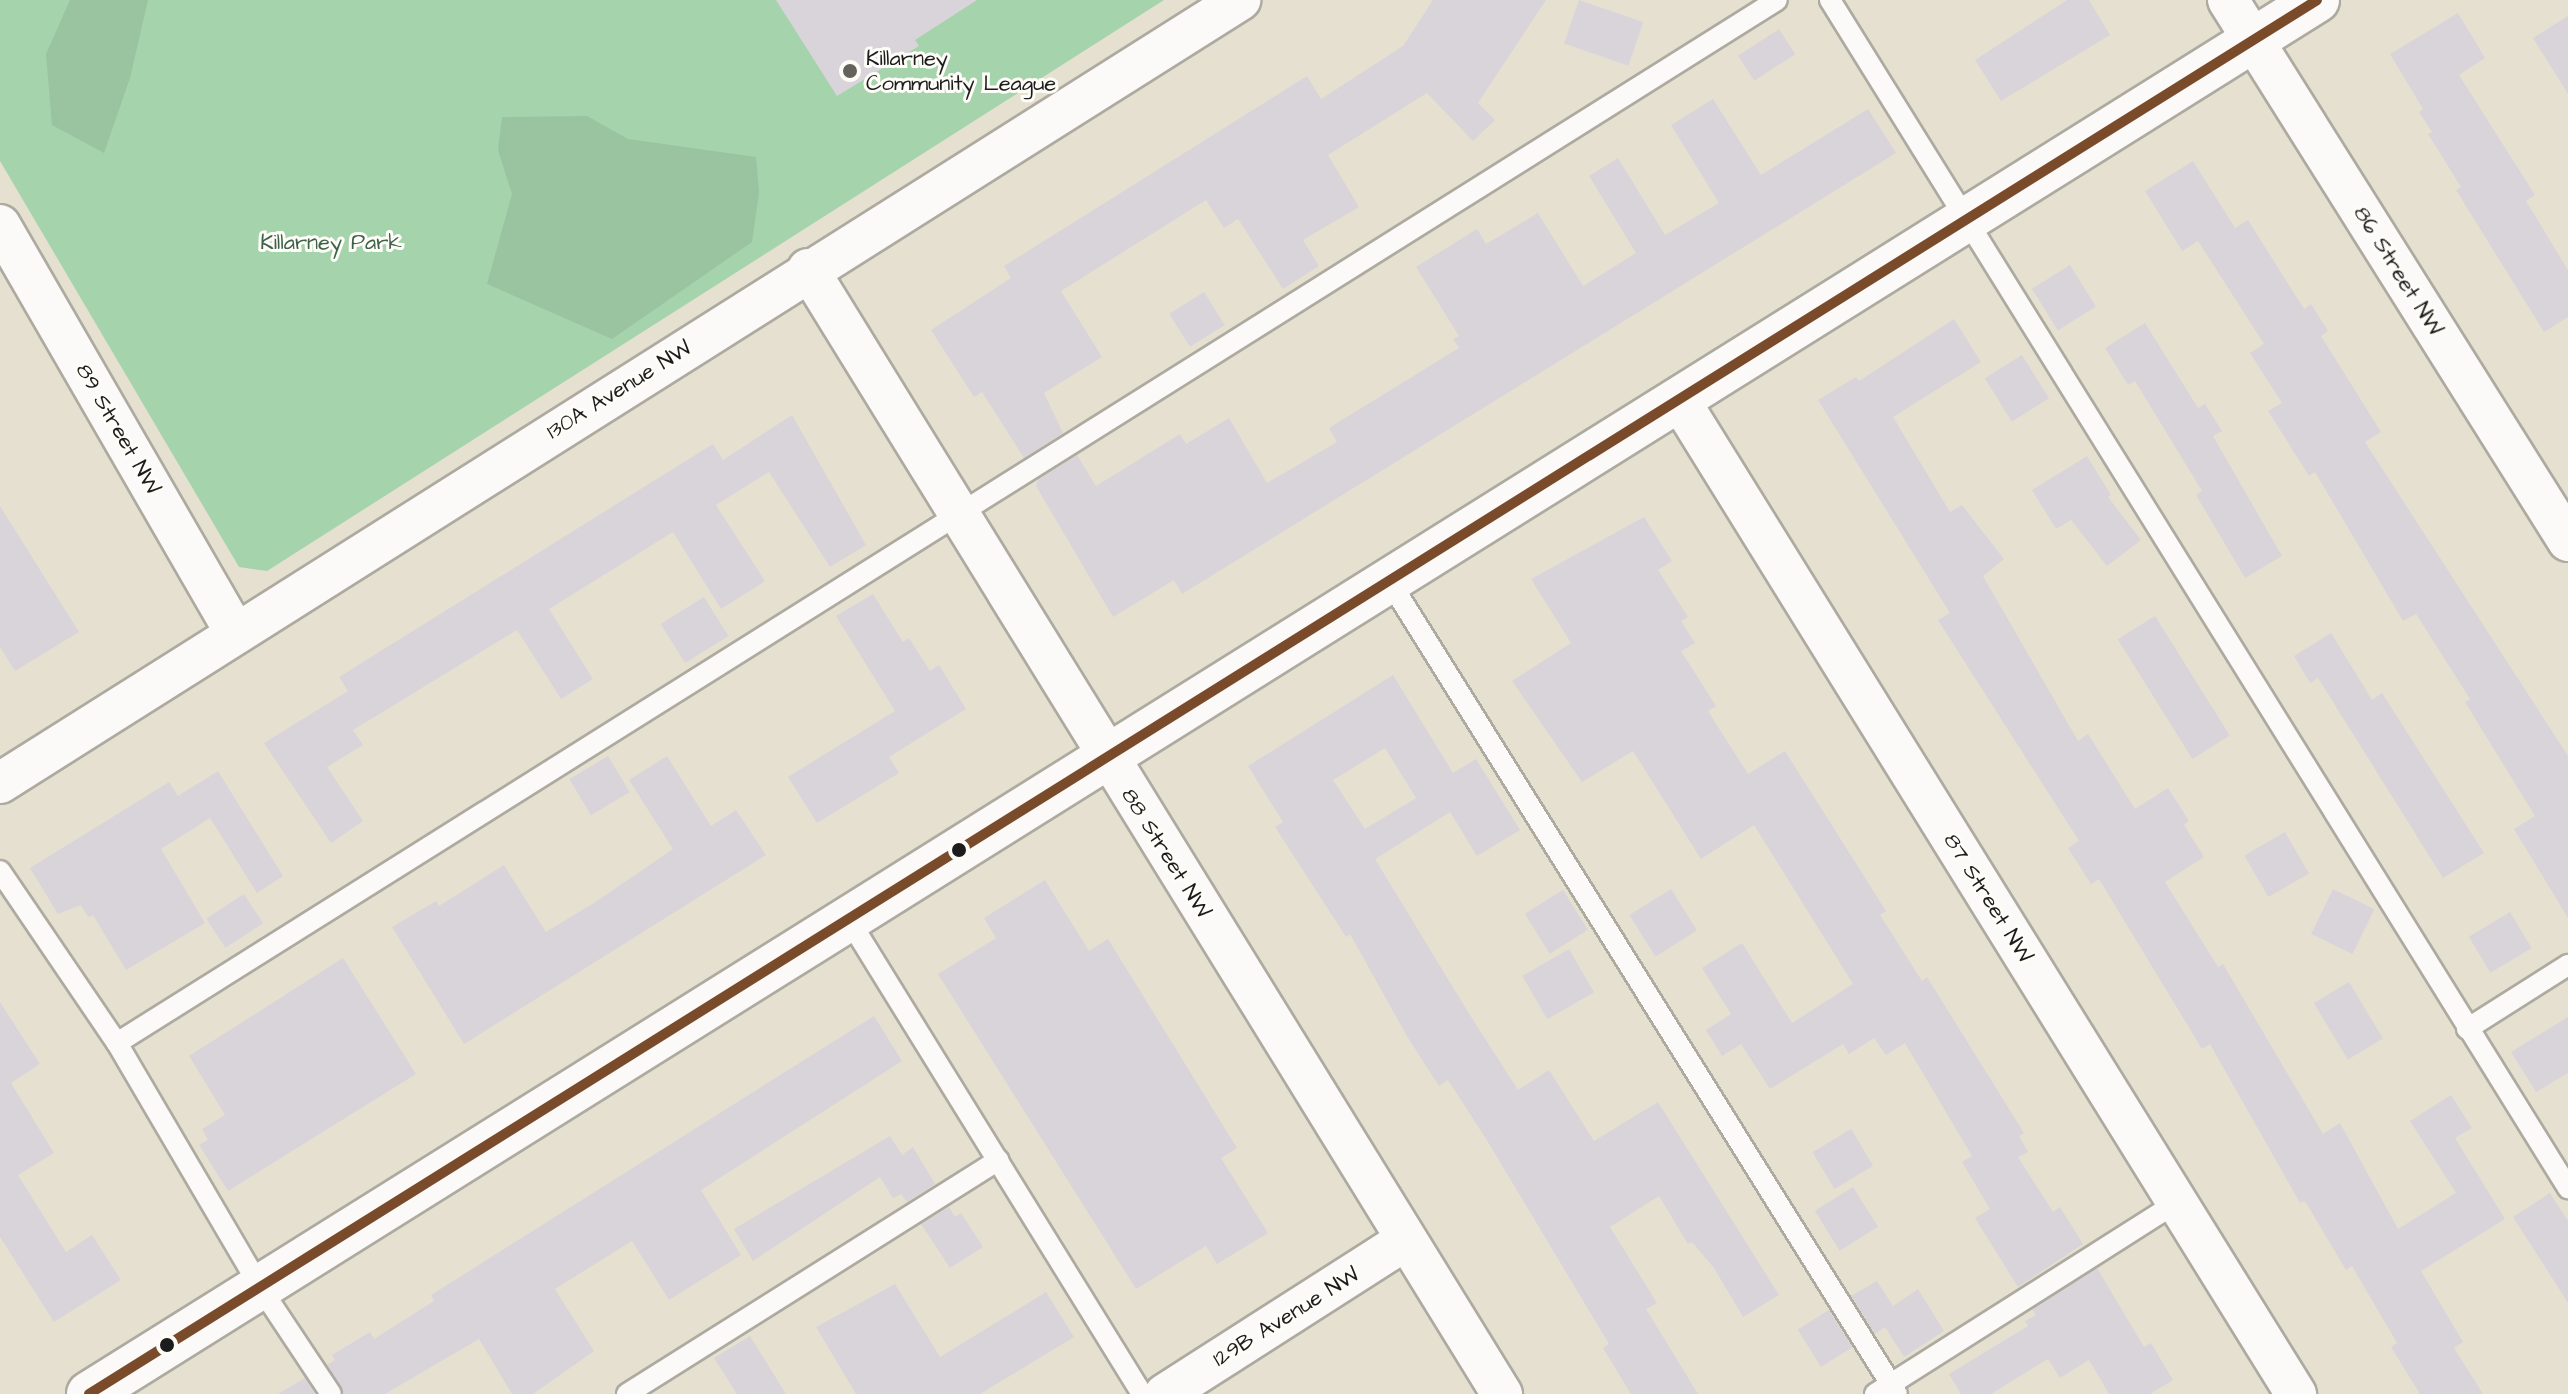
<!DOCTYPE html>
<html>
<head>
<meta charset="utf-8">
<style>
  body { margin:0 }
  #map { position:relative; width:2568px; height:1394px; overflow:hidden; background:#e6e0d0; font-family:"Architects Daughter",sans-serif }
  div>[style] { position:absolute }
  .green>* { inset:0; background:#a5d3ac }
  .forest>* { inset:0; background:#9ac3a0 }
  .building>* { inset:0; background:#d9d4da; transform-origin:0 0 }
  .roads { filter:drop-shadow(2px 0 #adaaa0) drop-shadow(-2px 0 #adaaa0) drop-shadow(0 2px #adaaa0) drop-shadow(0 -2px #adaaa0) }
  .service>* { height:20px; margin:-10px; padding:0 10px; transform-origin:10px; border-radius:10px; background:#fbfaf8 }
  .minor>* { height:40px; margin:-20px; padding:0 20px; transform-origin:20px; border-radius:20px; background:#fbfaf8 }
  .tertiary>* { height:44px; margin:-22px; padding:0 22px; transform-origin:22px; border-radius:22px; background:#fbfaf8 }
  .bus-1>* { height:10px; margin:-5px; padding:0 5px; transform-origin:5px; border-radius:5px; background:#7a4b2a }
  .dots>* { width:22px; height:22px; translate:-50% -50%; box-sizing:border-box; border:4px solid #fdfcf7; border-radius:50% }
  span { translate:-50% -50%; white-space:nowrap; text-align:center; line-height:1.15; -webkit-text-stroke:6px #fdfcf7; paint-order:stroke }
  .poi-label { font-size:22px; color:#1c1c1c }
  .left { translate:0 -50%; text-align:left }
  .park-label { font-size:22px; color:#3d614a }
  .street-label { font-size:22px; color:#1c1c1c }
</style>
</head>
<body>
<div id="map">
  <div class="green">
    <div style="clip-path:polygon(0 0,1164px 0,267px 571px,239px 567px,0 161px)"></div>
  </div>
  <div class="forest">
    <div style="clip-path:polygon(70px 0,148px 0,130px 78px,104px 153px,52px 125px,46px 54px)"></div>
    <div style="clip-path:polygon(587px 116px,628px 139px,756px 157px,759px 193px,752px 242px,612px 339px,487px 284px,512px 194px,498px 150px,502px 117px)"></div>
  </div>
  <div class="building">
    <div style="clip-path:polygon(776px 0,977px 0,915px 40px,919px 46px,837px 96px)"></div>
    <div style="clip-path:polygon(1433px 0,1546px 0,1478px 103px,1495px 120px,1473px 141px,1427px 93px,1328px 155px,1359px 207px,1303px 240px,1319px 266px,1283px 289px,1238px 219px,1224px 228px,1206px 200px,1061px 291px,1102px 357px,1044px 393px,1063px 433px,1024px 458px,982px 392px,974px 397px,931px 330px,1011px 278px,1004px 266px,1307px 76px,1321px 99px,1403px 46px)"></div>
    <div style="left:1579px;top:0;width:68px;height:46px;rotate:19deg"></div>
    <div style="clip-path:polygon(2067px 0,2089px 0,2110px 35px,2001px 101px,1975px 60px)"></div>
    <div style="clip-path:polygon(2458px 13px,2485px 58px,2459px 75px,2535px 195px,2526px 201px,2568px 270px,2568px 317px,2544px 332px,2456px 190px,2461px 187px,2428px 134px,2432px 132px,2419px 112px,2423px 109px,2390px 54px)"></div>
    <div style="clip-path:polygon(2568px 16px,2568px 94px,2533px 38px)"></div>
    <div style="left:1779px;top:29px;width:30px;height:49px;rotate:57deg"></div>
    <div style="clip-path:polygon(1713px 99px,1761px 175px,1868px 109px,1896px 153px,1182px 594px,1174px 580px,1113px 617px,1036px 486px,1038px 480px,1077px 455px,1096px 486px,1180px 434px,1186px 444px,1229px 418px,1267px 483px,1337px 442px,1329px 428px,1459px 348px,1453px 339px,1459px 336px,1416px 267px,1477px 229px,1486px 244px,1538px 213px,1583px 286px,1636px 253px,1589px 176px,1618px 158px,1665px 235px,1719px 203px,1671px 125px)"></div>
    <div style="clip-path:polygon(2193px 161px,2235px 228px,2248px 220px,2304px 309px,2311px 304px,2328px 331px,2321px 336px,2381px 432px,2365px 442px,2568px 756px,2568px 918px,2514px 829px,2535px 816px,2465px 702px,2470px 699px,2416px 614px,2403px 621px,2315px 472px,2309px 476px,2268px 411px,2282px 403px,2250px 353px,2264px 344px,2198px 241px,2182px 251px,2145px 191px)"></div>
    <div style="left:2070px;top:265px;width:49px;height:45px;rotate:58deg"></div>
    <div style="left:1204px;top:292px;width:39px;height:41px;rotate:58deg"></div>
    <div style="clip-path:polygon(1954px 319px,1981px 362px,1893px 417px,1950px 512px,1962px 505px,2004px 559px,1983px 576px,2078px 741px,2088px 734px,2135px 809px,2168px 788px,2189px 821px,2184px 825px,2204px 857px,2165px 882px,2218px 967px,2223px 964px,2323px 1134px,2340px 1123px,2398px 1229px,2456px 1193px,2410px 1121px,2451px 1095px,2472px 1128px,2455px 1138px,2505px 1219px,2421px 1271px,2463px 1342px,2454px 1348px,2483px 1394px,2420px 1394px,2391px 1347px,2397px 1343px,2352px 1266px,2346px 1270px,2305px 1201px,2300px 1203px,2210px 1044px,2202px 1049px,2099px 879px,2091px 884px,2068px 848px,2079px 841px,1938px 620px,1950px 613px,1818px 400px,1856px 377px,1859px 381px)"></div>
    <div style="clip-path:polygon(2145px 323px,2198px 408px,2205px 404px,2222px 431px,2213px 436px,2282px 556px,2245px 578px,2196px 495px,2202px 491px,2135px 381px,2128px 385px,2105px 348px)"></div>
    <div style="left:2022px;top:355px;width:51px;height:44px;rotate:58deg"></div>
    <div style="clip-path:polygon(792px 415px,866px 545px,830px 567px,769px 472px,716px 505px,765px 581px,721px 609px,673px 532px,549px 609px,593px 679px,561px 699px,517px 630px,353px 730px,363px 745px,327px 767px,363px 821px,331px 843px,264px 743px,348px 691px,339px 677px,647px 485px,713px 444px,723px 460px)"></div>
    <div style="clip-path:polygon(2087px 456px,2111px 495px,2108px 497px,2141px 540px,2107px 566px,2071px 520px,2056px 529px,2032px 490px)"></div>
    <div style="clip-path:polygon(0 506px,79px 632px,15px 671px,0 647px)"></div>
    <div style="clip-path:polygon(1644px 517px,1672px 561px,1658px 570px,1688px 617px,1681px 621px,1695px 643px,1681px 651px,1716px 706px,1708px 711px,1748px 774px,1785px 751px,1886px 911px,1880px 915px,1922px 981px,1927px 977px,2024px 1133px,2019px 1136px,2028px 1152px,2018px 1157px,2053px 1212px,2060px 1207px,2083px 1244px,2018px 1287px,1975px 1218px,1990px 1209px,1962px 1162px,1972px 1156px,1905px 1043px,1886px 1055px,1874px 1038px,1849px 1054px,1843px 1044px,1770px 1089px,1741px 1044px,1722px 1056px,1706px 1030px,1731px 1014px,1702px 968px,1742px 943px,1792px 1023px,1853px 984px,1754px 825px,1701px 859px,1633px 751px,1582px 782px,1512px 681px,1571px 643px,1531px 579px)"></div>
    <div style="clip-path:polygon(873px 594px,903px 642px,909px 638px,930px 671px,939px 665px,966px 709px,889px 757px,899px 773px,817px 823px,788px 777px,895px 711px,836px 616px)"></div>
    <div style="left:704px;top:597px;width:46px;height:51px;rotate:58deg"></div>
    <div style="left:2155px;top:616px;width:141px;height:44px;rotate:58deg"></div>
    <div style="clip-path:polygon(2331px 633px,2372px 700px,2382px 693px,2484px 853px,2443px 878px,2318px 678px,2310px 683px,2294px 656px)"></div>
    <div style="clip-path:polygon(evenodd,1393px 675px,1453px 773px,1476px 759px,1520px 830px,1477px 856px,1450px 812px,1375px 859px,1468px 1012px,1518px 1090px,1549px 1070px,1594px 1141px,1658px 1102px,1779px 1295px,1743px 1317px,1714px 1268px,1692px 1242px,1688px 1244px,1659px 1196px,1610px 1227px,1657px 1303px,1646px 1309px,1698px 1394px,1631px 1394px,1603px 1348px,1609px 1344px,1488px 1142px,1448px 1080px,1439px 1086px,1408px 1038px,1350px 934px,1346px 937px,1275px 827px,1283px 822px,1248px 766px,1393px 675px,1385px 748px,1416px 798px,1365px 829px,1333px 780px,1385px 748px)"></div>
    <div style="left:608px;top:756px;width:42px;height:45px;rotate:59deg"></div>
    <div style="clip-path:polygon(667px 756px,711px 826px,736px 810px,766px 855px,464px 1044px,392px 927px,436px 901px,439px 906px,504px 865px,546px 932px,597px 901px,673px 849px,629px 780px)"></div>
    <div style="clip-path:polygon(218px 771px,283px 876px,257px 893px,210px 818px,161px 849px,205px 923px,126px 970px,93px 915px,88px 917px,81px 905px,58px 914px,30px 868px,169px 782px,178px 796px)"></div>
    <div style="left:2285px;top:832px;width:48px;height:47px;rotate:60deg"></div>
    <div style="clip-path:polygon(1045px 880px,1089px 951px,1108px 939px,1237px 1148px,1221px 1158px,1268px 1233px,1217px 1264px,1206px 1246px,1136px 1289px,938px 974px,996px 938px,984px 918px)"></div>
    <div style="left:1671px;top:889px;width:49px;height:49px;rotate:58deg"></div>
    <div style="left:2333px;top:889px;width:46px;height:50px;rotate:26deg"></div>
    <div style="left:1563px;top:890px;width:47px;height:45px;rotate:58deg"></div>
    <div style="left:244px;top:894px;width:35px;height:45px;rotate:57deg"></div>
    <div style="left:2510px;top:912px;width:42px;height:48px;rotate:59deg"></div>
    <div style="left:1569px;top:949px;width:50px;height:54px;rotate:60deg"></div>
    <div style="clip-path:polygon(343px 958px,416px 1074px,228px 1191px,199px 1145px,208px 1140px,202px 1129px,225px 1115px,189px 1056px)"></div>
    <div style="left:2349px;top:982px;width:66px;height:41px;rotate:59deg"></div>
    <div style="clip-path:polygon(0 1002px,40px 1064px,11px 1083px,54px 1153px,18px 1175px,66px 1252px,92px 1235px,121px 1280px,54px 1322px,0 1237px)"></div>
    <div style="clip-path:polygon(874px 1016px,902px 1061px,701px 1190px,741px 1255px,669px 1300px,632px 1241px,555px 1289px,594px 1351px,533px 1394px,512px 1394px,479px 1339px,385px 1394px,344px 1394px,327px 1365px,335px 1360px,332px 1355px,370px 1332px,374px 1339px,434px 1301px,431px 1295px)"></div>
    <div style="clip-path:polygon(2568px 1017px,2568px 1073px,2536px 1092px,2511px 1052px)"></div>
    <div style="left:1851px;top:1129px;width:43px;height:45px;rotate:59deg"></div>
    <div style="clip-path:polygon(890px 1136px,902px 1155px,913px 1147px,935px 1184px,907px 1202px,901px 1194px,893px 1198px,880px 1177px,753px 1261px,734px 1229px)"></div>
    <div style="left:1853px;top:1187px;width:47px;height:45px;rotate:58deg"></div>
    <div style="clip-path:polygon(2550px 1193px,2568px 1221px,2568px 1303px,2513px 1217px)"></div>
    <div style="clip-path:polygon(949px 1207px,955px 1217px,961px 1213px,983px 1247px,950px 1268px,921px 1224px)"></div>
    <div style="clip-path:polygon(2097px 1268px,2144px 1347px,2151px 1343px,2173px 1380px,2150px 1394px,2109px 1394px,2089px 1360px,2060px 1378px,2048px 1359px,1991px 1394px,1961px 1394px,1949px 1374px,2028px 1326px,2025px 1321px,2036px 1315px,2032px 1309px)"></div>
    <div style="clip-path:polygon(1877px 1281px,1893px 1306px,1918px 1289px,1944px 1331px,1904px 1357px,1885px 1327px,1875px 1334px,1851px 1296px)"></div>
    <div style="clip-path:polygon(895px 1284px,940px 1357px,1046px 1292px,1074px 1337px,980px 1394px,856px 1394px,816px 1327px)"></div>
    <div style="left:1829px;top:1310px;width:44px;height:37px;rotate:58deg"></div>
    <div style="clip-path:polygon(750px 1336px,786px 1394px,737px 1394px,714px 1358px)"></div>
    <div style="clip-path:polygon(305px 1378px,315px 1394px,278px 1394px)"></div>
  </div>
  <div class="roads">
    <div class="service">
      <div style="left:1830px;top:0;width:1399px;rotate:58.15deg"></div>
      <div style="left:1390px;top:582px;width:957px;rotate:58.02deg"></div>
      <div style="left:0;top:871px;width:208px;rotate:55.8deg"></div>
      <div style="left:117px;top:1043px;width:283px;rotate:59.6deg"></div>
      <div style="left:260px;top:1287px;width:128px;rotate:56.4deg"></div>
      <div style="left:849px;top:920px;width:557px;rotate:58.28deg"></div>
      <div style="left:2467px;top:1029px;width:120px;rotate:-32.4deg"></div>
      <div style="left:117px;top:1043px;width:1960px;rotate:-32.14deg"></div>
      <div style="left:627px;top:1394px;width:439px;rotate:-32.2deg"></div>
      <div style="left:1875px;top:1394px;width:358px;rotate:-32.4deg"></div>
    </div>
    <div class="minor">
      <div style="left:2228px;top:0;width:639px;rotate:57.85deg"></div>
      <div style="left:0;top:225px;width:471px;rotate:60deg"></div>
      <div style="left:808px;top:269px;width:1322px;rotate:58.33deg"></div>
      <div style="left:1680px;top:401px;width:1169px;rotate:58.19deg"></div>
      <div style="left:0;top:783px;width:1467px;rotate:-32.27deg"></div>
      <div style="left:1165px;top:1394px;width:286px;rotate:-32.6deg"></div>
    </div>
    <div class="tertiary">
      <div style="left:89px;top:1394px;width:2628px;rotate:-32.03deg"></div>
    </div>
  </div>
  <div class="bus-1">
    <div style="left:89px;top:1394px;width:2628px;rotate:-32.03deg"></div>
  </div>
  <div class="dots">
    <div style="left:850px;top:71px;background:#63615b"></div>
    <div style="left:959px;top:850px;background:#1c1c1c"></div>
    <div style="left:167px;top:1345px;background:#1c1c1c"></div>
  </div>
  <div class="poi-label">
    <span class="left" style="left:866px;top:71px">Killarney<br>Community League</span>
  </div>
  <div class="park-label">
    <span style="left:331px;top:243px">Killarney Park</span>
  </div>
  <div class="street-label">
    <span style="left:2398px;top:271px;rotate:58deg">86 Street NW</span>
    <span style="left:619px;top:390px;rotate:-32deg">130A Avenue NW</span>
    <span style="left:118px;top:429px;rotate:60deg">89 Street NW</span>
    <span style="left:1166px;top:853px;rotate:58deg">88 Street NW</span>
    <span style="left:1988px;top:898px;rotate:58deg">87 Street NW</span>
    <span style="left:1286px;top:1317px;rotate:-32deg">129B Avenue NW</span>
  </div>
</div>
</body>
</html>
